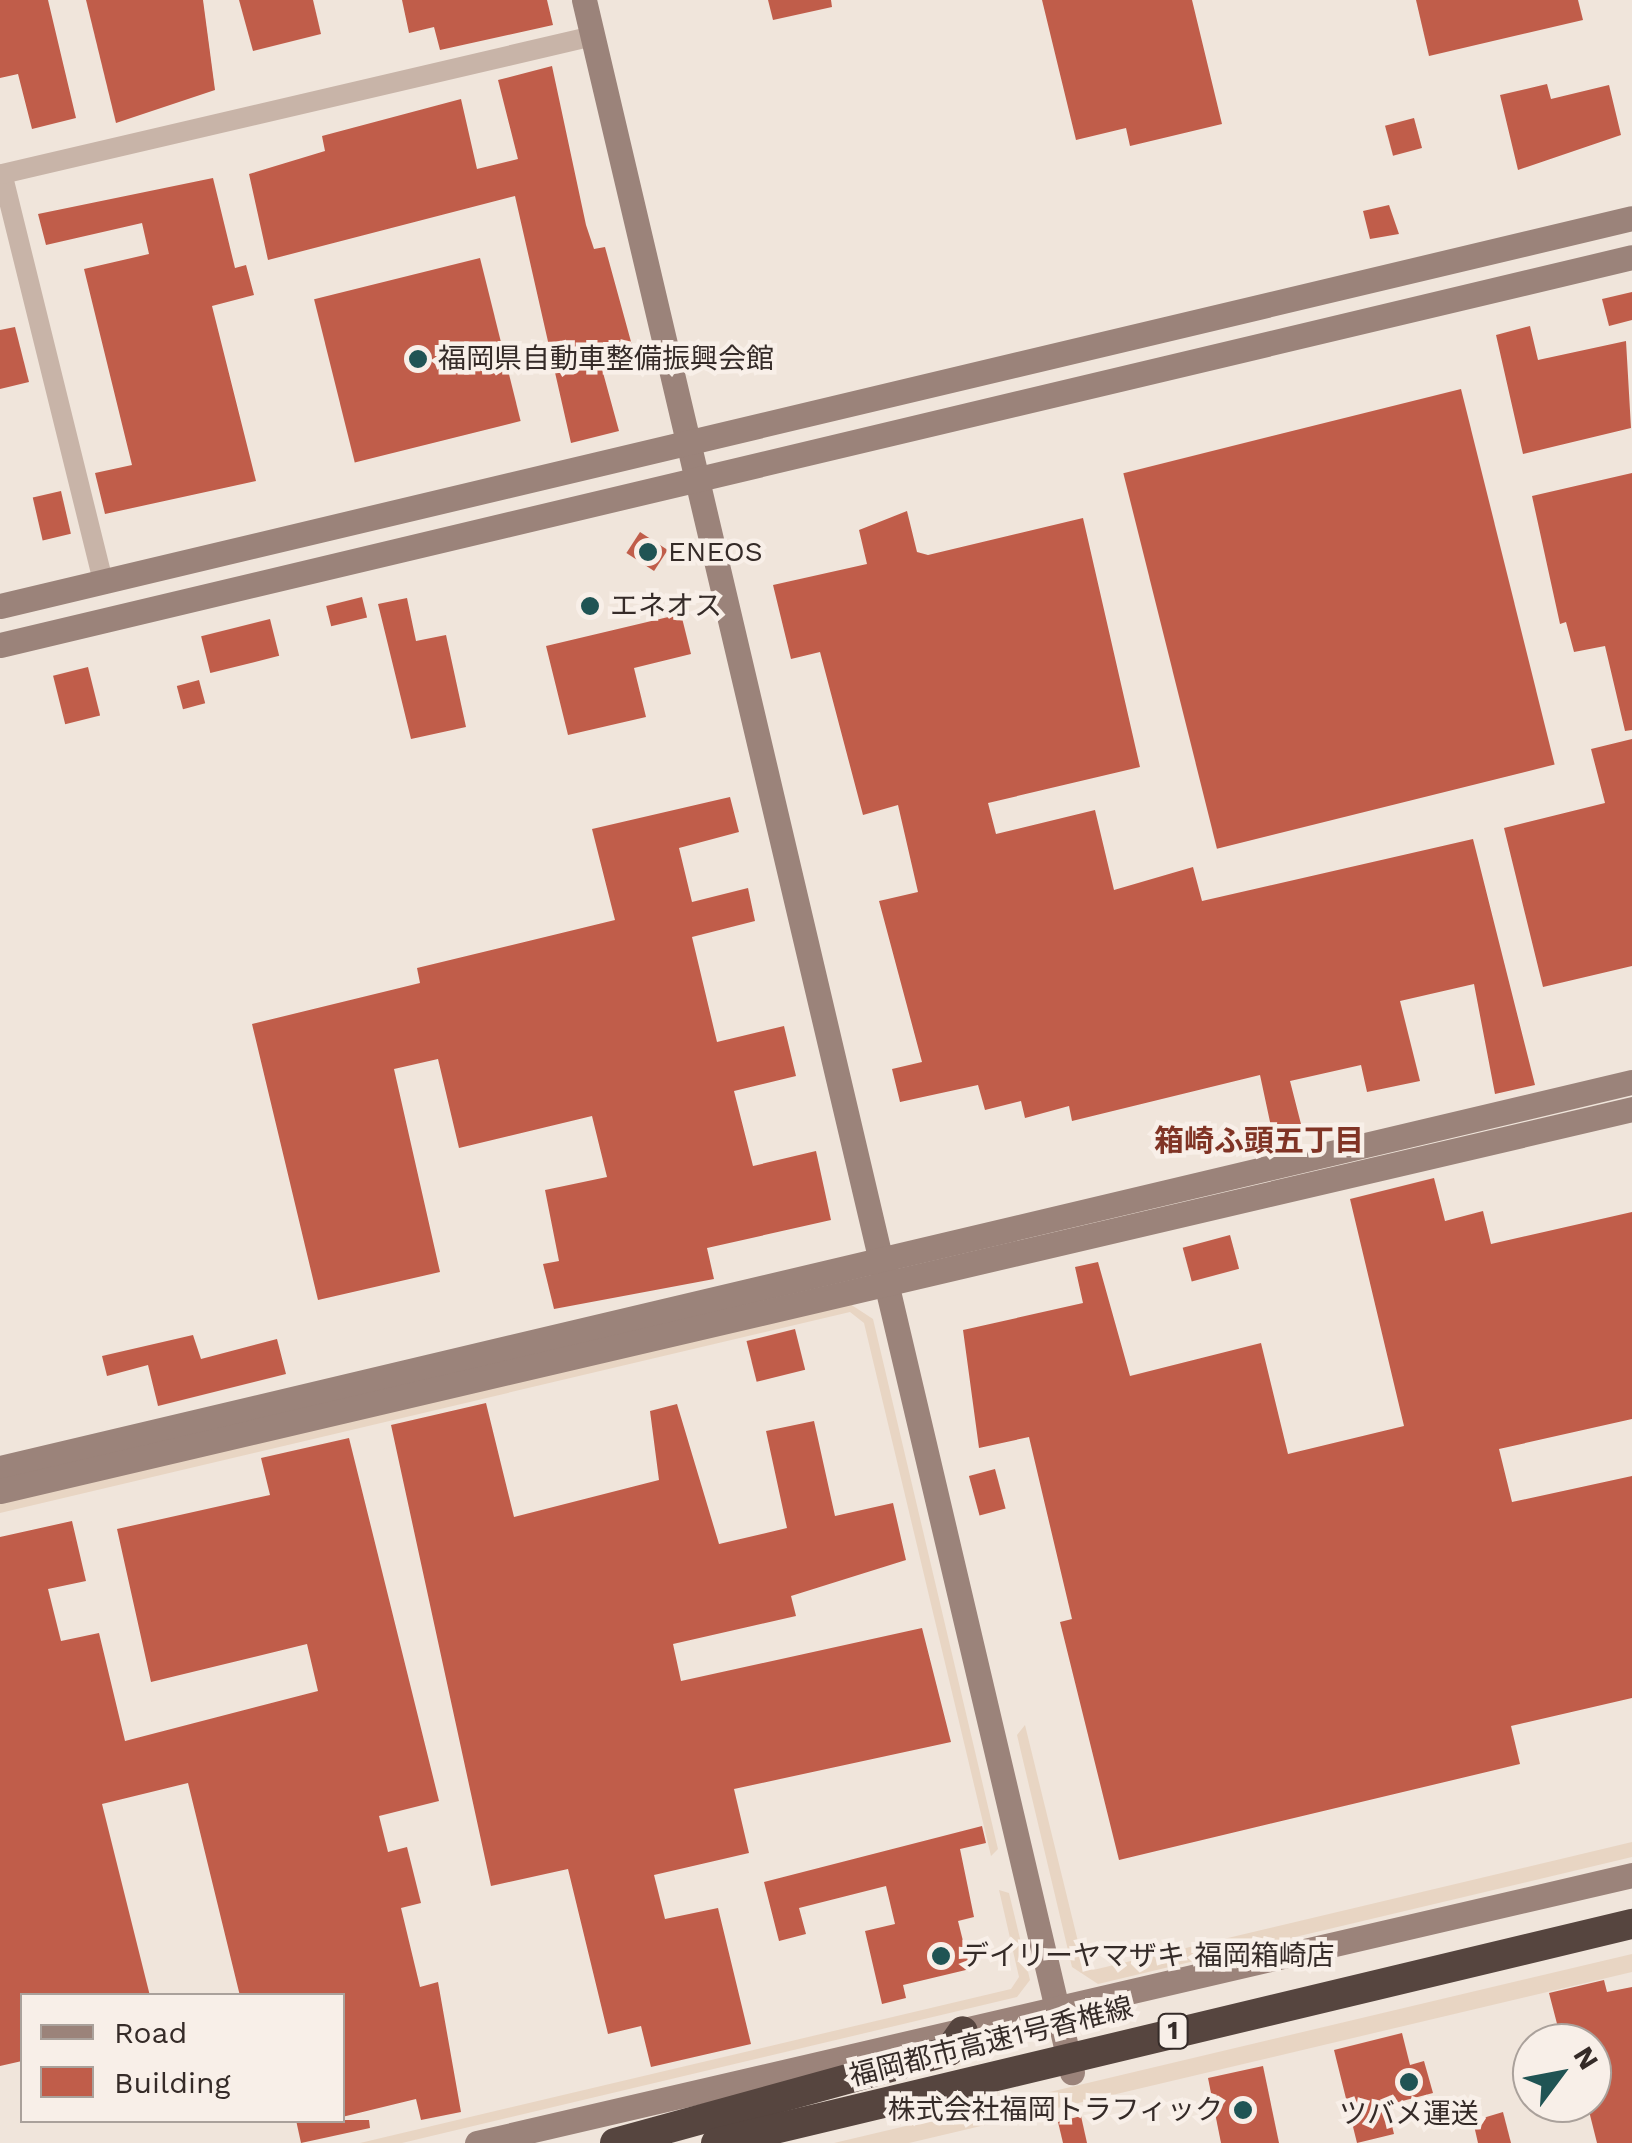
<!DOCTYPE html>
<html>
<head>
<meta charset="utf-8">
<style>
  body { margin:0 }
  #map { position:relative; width:1632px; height:2143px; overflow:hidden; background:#f0e5db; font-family:"Work Sans","Noto Sans JP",sans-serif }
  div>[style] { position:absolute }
  .plaza>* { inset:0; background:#e8d5c3 }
  .building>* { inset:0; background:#c05d4a; transform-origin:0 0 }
  .street>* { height:20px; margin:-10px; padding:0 10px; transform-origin:10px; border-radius:10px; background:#c8b4a8 }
  .secondary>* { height:25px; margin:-12.5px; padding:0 12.5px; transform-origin:12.5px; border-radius:12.5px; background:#9b837a }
  .highway>* { height:30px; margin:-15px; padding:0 15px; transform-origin:15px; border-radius:15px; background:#56453f }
  .highway-bridge>* { height:30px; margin:-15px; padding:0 15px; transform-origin:15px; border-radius:15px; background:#56453f }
  .dots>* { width:28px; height:28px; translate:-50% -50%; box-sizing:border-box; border:5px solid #f8efe8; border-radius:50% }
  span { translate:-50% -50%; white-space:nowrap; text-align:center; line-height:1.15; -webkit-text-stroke:9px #f8efe8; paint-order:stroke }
  .shield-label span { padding:2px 8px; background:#f8efe8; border:2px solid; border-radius:8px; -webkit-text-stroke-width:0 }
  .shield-label { font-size:25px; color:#352b28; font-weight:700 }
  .poi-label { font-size:28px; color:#352b28 }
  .left { translate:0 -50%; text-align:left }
  .right { translate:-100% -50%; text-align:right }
  .street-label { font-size:28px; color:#352b28 }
  .neighbourhood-label { font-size:30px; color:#803425; font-weight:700 }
  .legend { position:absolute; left:20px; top:1993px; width:325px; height:130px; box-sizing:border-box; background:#f8efe8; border:2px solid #aaa19b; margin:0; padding:12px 18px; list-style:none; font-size:30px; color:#352b28 }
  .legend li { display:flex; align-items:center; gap:20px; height:50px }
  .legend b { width:50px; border:2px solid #aaa19b }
  .north { position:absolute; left:1512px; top:2023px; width:100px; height:100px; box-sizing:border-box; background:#f8efe8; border:2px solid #aaa19b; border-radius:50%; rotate:58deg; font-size:28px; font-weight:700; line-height:40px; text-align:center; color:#352b28 }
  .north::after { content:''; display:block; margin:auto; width:35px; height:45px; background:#205454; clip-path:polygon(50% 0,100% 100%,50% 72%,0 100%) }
</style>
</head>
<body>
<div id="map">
  <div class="plaza">
    <div style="clip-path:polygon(847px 1302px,873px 1319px,998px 1849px,991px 1856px,864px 1323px,850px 1312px,0 1513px,0 1502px)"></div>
    <div style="clip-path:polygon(1025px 1725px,1083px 1962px,1093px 1970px,1632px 1842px,1632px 1857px,1098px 1984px,1072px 1967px,1017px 1735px)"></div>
    <div style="clip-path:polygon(999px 1890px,1009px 1893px,1030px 1980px,1017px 1997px,402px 2143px,360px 2143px,1011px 1989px,1019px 1977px)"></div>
    <div style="clip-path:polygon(1632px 1954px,1632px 1972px,981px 2126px,909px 2143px,834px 2143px)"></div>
  </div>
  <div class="building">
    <div style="clip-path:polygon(0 0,48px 0,76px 118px,32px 129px,18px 74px,0 78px)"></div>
    <div style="clip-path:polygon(86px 0,203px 0,215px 90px,116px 123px)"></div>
    <div style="clip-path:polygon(239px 0,313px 0,321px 34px,253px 51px)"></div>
    <div style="clip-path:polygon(402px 0,547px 0,553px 25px,440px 50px,434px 27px,409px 33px)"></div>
    <div style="clip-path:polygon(768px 0,831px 0,832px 7px,773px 20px)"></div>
    <div style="clip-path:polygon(1042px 0,1192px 0,1222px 124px,1130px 146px,1126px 128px,1076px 140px)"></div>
    <div style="clip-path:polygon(1416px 0,1578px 0,1583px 20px,1429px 56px)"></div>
    <div style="clip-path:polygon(552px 66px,586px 225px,594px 249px,605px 247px,633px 349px,599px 358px,619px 431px,571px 443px,515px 196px,268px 260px,249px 174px,325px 151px,322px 136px,461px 99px,477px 169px,518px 159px,498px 80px)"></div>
    <div style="clip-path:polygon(1547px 84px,1551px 99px,1609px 85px,1621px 135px,1518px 170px,1500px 95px)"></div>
    <div style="left:1414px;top:118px;width:31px;height:30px;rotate:75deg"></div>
    <div style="clip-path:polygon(213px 178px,235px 268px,246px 265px,254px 295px,212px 306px,256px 481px,105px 514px,95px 473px,132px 465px,84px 269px,149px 254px,142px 223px,46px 245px,38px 214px)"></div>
    <div style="clip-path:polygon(1389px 205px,1399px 234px,1370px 239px,1363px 211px)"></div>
    <div style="left:480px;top:258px;width:168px;height:171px;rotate:76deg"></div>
    <div style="clip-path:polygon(1632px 292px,1632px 320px,1609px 326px,1602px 299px)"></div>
    <div style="clip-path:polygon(1530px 326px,1538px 360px,1626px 341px,1631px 428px,1523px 454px,1496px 335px)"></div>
    <div style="clip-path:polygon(15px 327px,29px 382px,0 389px,0 330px)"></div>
    <div style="left:1461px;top:389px;width:387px;height:348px;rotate:76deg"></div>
    <div style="clip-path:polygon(1632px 473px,1632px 730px,1625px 731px,1605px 646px,1574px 652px,1566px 622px,1560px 624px,1532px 496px)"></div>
    <div style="left:61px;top:491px;width:44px;height:29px;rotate:77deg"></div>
    <div style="clip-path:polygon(907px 511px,917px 552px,928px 555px,1083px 518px,1140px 767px,988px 803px,996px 834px,1095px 810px,1114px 890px,1193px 867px,1202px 901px,1473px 839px,1535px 1085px,1495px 1094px,1474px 984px,1400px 1001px,1420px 1081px,1367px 1092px,1361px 1065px,1290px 1081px,1302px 1128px,1273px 1136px,1260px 1075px,1072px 1121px,1069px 1106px,1025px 1118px,1021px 1101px,985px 1110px,978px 1085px,900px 1102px,892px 1069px,922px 1062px,879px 901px,918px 892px,898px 805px,863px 815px,820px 652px,791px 659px,773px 585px,867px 564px,859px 530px)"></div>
    <div style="left:640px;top:532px;width:33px;height:25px;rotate:33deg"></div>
    <div style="left:362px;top:597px;width:21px;height:37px;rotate:76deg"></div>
    <div style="clip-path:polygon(407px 598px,416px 641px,446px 635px,466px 727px,411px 739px,378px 604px)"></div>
    <div style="clip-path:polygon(681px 614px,691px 654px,634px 668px,646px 717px,568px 735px,546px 646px)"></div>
    <div style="left:270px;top:619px;width:38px;height:71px;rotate:76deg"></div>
    <div style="left:88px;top:667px;width:50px;height:36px;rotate:76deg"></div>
    <div style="left:199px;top:680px;width:24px;height:23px;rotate:75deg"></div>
    <div style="clip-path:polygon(1632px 739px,1632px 966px,1543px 987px,1504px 828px,1605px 803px,1591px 749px)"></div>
    <div style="clip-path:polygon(730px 797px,739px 832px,679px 848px,692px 902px,748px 888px,755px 921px,692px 937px,717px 1042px,784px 1026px,796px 1076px,734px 1091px,753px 1166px,816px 1151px,831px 1220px,707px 1248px,714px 1279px,554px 1309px,543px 1264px,559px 1261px,545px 1190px,607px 1177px,592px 1116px,459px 1148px,438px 1059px,394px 1069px,440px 1272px,318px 1300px,252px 1024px,420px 983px,417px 968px,615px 920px,592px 829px)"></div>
    <div style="clip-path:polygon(1434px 1178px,1445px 1221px,1483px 1211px,1491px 1244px,1632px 1212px,1632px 1419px,1499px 1449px,1512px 1502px,1632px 1476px,1632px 1698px,1511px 1726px,1520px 1764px,1119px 1860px,1060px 1622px,1072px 1619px,1029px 1437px,979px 1448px,963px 1330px,1083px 1303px,1075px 1267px,1098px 1262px,1130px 1376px,1261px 1343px,1288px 1454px,1404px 1426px,1350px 1199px)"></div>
    <div style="left:1230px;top:1235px;width:35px;height:49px;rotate:75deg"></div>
    <div style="left:795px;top:1329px;width:42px;height:50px;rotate:76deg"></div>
    <div style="clip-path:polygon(193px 1335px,201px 1359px,277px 1339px,286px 1374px,158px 1406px,148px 1365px,107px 1376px,102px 1356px)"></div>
    <div style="clip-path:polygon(486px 1403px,514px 1517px,659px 1480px,650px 1411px,677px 1404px,719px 1544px,787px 1528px,766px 1431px,814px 1421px,835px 1516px,893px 1503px,906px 1560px,791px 1596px,796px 1616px,673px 1644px,681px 1681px,922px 1628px,951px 1742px,734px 1789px,749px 1853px,654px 1875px,665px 1919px,718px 1908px,751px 2044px,651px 2067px,641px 2026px,608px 2034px,568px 1869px,491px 1886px,391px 1425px)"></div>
    <div style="clip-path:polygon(349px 1438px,439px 1801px,379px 1816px,388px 1852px,407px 1847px,421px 1903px,401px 1908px,420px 1987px,438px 1982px,461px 2112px,421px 2120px,416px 2099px,342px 2117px,342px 1996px,240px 1996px,188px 1783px,102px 1804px,150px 1996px,22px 1996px,22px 2061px,0 2066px,0 1537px,72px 1521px,86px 1581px,48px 1589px,61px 1641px,99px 1633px,125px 1741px,318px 1691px,307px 1644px,151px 1682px,117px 1529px,270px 1495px,261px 1458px)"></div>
    <div style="left:995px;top:1469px;width:41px;height:27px;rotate:75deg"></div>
    <div style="clip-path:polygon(982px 1826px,986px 1843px,960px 1849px,974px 1917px,958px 1921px,970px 1969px,903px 1985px,906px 1998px,882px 2004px,865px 1931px,895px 1924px,886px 1886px,799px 1908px,806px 1934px,779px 1941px,764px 1882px)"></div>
    <div style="clip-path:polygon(1604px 1980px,1607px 1992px,1632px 1987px,1632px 2143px,1597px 2143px,1587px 2103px,1592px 2043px,1562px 2043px,1549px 1993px)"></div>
    <div style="clip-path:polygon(1402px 2033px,1410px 2065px,1424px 2061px,1433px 2093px,1387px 2105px,1394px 2134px,1357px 2143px,1334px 2050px)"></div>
    <div style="clip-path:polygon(1263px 2066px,1279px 2143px,1221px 2143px,1208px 2078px)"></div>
    <div style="clip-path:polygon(1503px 2112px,1511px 2143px,1478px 2143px,1473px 2121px)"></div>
    <div style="clip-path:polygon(1081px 2116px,1087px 2143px,1063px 2143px,1058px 2122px)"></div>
    <div style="clip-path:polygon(296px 2120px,369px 2120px,370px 2128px,301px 2143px)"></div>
  </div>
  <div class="street">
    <div style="left:103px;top:581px;width:419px;rotate:-103.9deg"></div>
    <div style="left:2px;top:174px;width:607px;rotate:-13.14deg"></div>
  </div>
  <div class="secondary">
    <div style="left:584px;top:0;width:2129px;rotate:76.75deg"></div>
    <div style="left:0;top:606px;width:1677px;rotate:-13.37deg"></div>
    <div style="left:0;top:645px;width:1677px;rotate:-13.37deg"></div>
    <div style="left:0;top:1468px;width:1677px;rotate:-13.31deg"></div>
    <div style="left:0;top:1491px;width:1676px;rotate:-13.17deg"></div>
    <div style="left:477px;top:2143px;width:1186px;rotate:-13.06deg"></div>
  </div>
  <div class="highway">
    <div style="left:615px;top:2143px;width:346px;rotate:-15.4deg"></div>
    <div style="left:949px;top:2051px;width:24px;rotate:-55deg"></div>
  </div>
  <div class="highway-bridge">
    <div style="left:716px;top:2143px;width:942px;rotate:-13.45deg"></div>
  </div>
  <div class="dots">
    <div style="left:418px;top:359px;background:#205454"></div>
    <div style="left:648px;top:552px;background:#205454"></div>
    <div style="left:590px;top:606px;background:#205454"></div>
    <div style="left:941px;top:1956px;background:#205454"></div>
    <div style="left:1409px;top:2082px;background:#205454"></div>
    <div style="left:1243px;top:2110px;background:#205454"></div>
  </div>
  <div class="shield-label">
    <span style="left:1173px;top:2031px">1</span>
  </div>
  <div class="poi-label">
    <span class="left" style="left:438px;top:359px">福岡県自動車整備振興会館</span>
    <span class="left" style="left:668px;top:552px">ENEOS</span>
    <span class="left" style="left:610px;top:606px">エネオス</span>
    <span class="left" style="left:961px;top:1956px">デイリーヤマザキ 福岡箱崎店</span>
    <span class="right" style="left:1223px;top:2110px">株式会社福岡トラフィック</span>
    <span style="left:1409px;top:2114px">ツバメ運送</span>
  </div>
  <div class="street-label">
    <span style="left:991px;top:2042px;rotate:-14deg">福岡都市高速1号香椎線</span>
  </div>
  <div class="neighbourhood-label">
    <span style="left:1259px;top:1141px">箱崎ふ頭五丁目</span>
  </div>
  <ul class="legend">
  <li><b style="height:12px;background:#9b837a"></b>Road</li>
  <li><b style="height:28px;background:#c05d4a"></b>Building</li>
  </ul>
  <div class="north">N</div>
</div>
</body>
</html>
